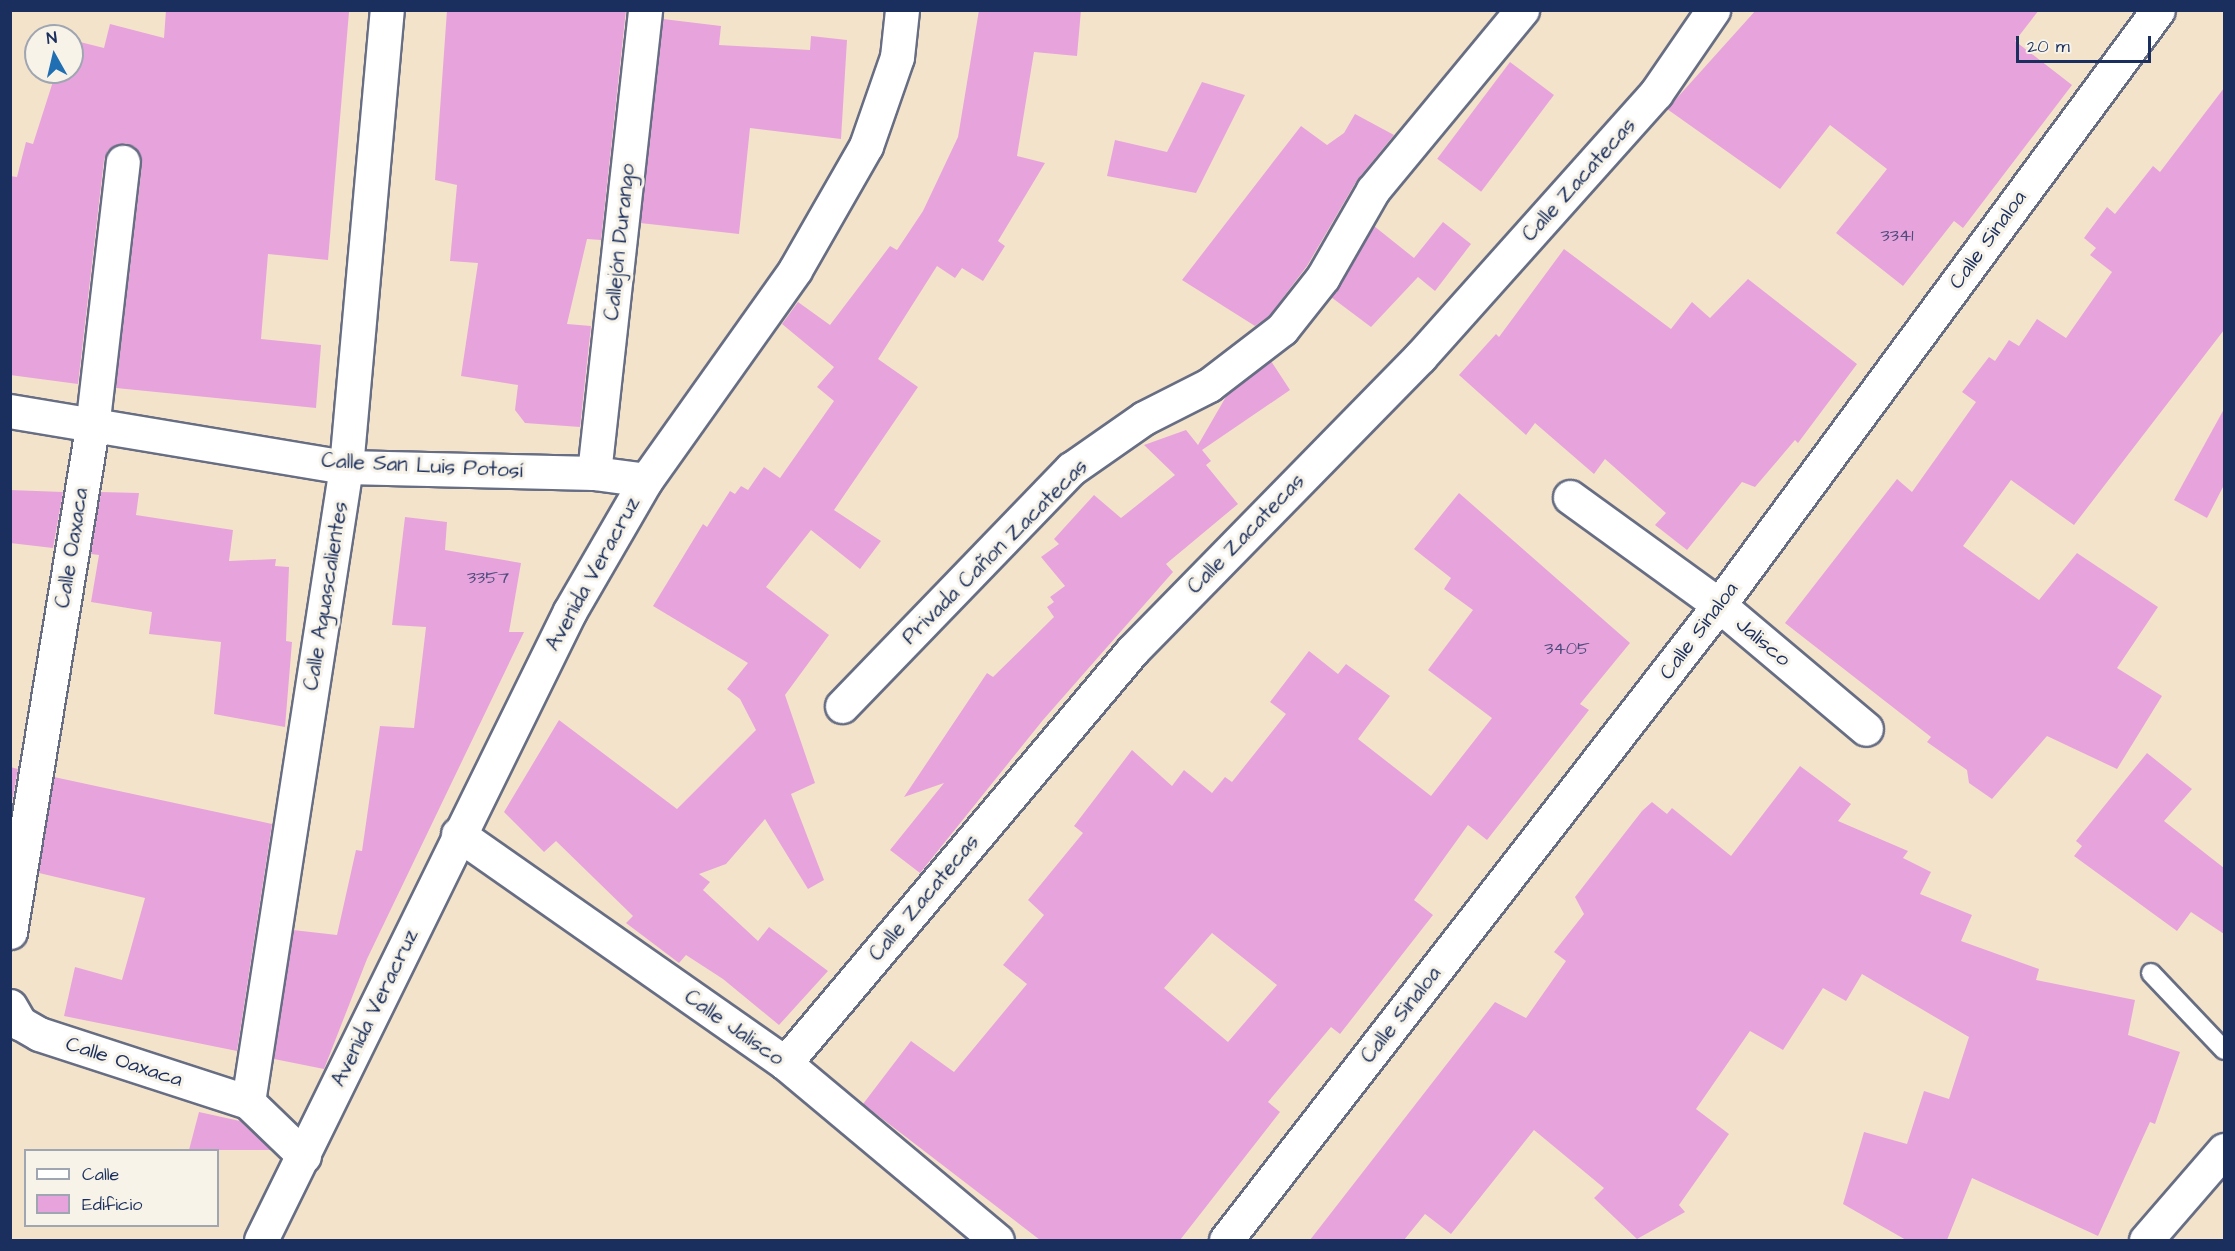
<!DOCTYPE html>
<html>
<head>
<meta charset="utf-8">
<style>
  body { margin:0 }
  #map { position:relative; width:2235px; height:1251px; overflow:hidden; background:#f4e3cb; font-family:"Architects Daughter",sans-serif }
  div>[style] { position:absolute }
  .building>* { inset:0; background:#e7a4dc; transform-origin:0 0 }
  .roads { filter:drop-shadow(2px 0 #676e84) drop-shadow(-2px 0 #676e84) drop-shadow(0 2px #676e84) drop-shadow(0 -2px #676e84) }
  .lane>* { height:18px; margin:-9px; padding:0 9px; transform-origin:9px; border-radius:9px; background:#fff }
  .street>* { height:33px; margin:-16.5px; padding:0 16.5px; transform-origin:16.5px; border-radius:16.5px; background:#fff }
  .secondary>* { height:33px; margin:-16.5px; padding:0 16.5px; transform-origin:16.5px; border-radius:16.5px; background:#fff }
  span { translate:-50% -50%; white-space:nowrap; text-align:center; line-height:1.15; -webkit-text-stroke:6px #f7f3e8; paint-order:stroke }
  .number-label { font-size:18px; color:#4e4c7e }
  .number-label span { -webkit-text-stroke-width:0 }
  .street-label { font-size:21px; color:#1b2f5e }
  .frame { position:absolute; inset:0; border:12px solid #1b2f5e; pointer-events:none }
  .legend { position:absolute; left:24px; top:1149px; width:195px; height:78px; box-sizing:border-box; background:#f7f3e8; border:2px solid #9fa5b1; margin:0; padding:8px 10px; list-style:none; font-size:18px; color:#1b2f5e }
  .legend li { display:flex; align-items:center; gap:12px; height:30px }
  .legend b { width:30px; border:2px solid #9fa5b1 }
  .north { position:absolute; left:24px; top:24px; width:60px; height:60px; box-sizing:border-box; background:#f7f3e8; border:2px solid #9fa5b1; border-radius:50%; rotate:352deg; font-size:16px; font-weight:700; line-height:24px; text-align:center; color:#1b2f5e }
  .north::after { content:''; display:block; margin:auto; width:21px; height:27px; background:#1f6fb2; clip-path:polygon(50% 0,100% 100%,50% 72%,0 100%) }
  .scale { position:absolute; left:2016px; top:36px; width:135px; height:27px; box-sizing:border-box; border:3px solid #1b2f5e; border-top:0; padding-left:8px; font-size:18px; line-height:21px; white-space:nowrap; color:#1b2f5e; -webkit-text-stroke:4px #f7f3e8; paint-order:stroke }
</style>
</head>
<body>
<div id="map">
  <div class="building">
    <div style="clip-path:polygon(166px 10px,349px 12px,328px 260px,268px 254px,261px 339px,321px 345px,316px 408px,116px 388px,142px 164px,135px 147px,125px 143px,108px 150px,104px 160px,78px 384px,10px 375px,10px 176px,17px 177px,26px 142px,33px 144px,56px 72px,72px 72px,72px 40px,104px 48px,110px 24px,164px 38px)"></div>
    <div style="clip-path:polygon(447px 10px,626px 10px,601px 240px,587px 239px,567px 324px,591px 326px,580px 427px,525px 423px,515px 410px,518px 385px,461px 376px,478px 263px,450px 261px,457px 185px,435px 180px)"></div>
    <div style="clip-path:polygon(979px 10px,1081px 10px,1077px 56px,1034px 52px,1017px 156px,1045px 163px,998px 241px,1005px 246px,983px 281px,962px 268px,955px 278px,937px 266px,878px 359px,918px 387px,834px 510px,881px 541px,860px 569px,811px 530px,766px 587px,829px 635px,785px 695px,815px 783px,791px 794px,824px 880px,808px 889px,765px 819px,726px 864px,699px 874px,710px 882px,703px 890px,758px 941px,769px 927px,828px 971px,779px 1025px,723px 979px,686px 955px,679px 963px,626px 923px,633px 916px,556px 841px,544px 852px,504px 812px,559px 720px,677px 809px,756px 730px,740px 699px,727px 689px,748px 663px,653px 606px,703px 524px,707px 527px,730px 491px,735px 494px,741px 486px,748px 490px,764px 467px,780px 478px,834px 401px,817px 387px,834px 367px,782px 324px,798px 302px,830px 325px,890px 246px,897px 250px,923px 211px,958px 137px)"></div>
    <div style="clip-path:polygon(1756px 10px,2039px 10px,2015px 41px,2072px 85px,1963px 228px,1954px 221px,1903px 286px,1836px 233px,1887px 169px,1830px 125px,1780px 189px,1667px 109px)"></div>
    <div style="clip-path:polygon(663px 19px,721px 26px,719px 45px,810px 50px,811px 36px,847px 40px,841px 139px,750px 128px,739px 234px,640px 223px)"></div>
    <div style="left:1510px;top:62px;width:55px;height:121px;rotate:37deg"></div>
    <div style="clip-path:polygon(1202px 82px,1245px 95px,1196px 193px,1107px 176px,1115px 140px,1167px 152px)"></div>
    <div style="clip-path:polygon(2224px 88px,2224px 330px,2074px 525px,2011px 480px,1963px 546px,2039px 600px,2077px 553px,2158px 607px,2117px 668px,2162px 696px,2117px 769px,2047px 736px,1992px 799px,1969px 783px,1967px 770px,1927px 742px,1931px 737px,1785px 623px,1897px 479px,1912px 492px,1976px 402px,1962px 392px,1989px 357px,1995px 361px,2009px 340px,2019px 346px,2037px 319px,2066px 338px,2112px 272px,2090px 255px,2096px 248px,2084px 238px,2107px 207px,2115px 214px,2153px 166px,2160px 172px)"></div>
    <div style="clip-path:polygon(1355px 114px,1394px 135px,1357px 180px,1307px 266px,1269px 316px,1255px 326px,1182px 280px,1301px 126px,1327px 145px,1344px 133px)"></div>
    <div style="clip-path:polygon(1443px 222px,1471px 244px,1435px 291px,1418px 277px,1371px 327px,1331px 297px,1374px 226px,1414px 258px)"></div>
    <div style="clip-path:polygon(1564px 249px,1671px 329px,1692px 302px,1710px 318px,1748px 279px,1857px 364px,1798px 443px,1795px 440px,1755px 487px,1742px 482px,1687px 550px,1655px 525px,1666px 513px,1605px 459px,1594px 474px,1535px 423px,1526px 435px,1459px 375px,1496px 334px,1499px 337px)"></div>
    <div style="clip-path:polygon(1271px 361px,1290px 390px,1202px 450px,1211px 461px,1206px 465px,1238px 504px,1166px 564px,1173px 572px,1043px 720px,920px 873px,890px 850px,944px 783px,904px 797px,987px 673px,993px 677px,1054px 617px,1047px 607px,1054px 602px,1050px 597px,1065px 586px,1041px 557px,1059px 544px,1054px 539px,1094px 495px,1121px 518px,1175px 475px,1144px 445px,1186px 430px,1198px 445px,1227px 395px)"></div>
    <div style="clip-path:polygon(2224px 409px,2224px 485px,2207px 518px,2174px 500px)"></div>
    <div style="clip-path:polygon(10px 490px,63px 492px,53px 548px,10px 543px)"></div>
    <div style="clip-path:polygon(101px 492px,139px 493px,136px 515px,233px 530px,229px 561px,276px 559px,275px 566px,289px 567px,286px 641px,292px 642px,285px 727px,214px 714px,221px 642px,149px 634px,152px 612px,91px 602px,99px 555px,91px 554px)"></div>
    <div style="clip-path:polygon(evenodd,1459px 493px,1630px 643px,1580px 704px,1589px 710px,1487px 840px,1468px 825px,1414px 900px,1433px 915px,1340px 1034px,1331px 1027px,1268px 1102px,1280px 1112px,1180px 1240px,1040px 1240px,863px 1104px,911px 1041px,954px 1072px,1027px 984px,1003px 965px,1044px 915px,1028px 900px,1083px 833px,1074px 826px,1132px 750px,1172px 786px,1184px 770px,1212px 793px,1225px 777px,1232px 782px,1286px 714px,1270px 702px,1309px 651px,1338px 674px,1346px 664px,1390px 696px,1358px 739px,1431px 796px,1492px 718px,1428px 670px,1473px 610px,1444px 589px,1451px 578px,1414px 549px,1459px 493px,1212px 933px,1277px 985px,1228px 1042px,1164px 988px,1212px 933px)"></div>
    <div style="clip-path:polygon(405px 517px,447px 522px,445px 550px,521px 563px,509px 632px,524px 632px,367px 959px,324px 1069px,274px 1059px,293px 930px,337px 935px,356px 850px,362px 851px,380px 726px,414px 728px,426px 627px,392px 625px)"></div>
    <div style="clip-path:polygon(2147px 753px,2192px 789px,2164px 821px,2224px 868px,2224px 934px,2191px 912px,2177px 931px,2074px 856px,2082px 846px,2076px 841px)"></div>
    <div style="clip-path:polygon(1800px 766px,1851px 804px,1838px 821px,1908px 851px,1903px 858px,1931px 872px,1920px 894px,1972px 915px,1961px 941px,2039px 969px,2036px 980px,2135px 1000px,2128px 1035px,2180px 1052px,2155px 1124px,2150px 1122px,2098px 1236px,1972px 1178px,1947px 1240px,1906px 1240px,1843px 1204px,1864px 1132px,1907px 1144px,1924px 1091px,1949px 1099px,1969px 1037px,1862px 974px,1846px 1001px,1823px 988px,1783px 1050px,1750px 1031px,1696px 1109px,1729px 1134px,1679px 1205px,1685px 1212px,1637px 1239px,1594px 1198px,1604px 1188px,1534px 1130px,1451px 1234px,1425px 1214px,1404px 1240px,1310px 1240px,1495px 1002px,1526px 1018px,1566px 961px,1554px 952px,1584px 914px,1575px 897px,1642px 811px,1652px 802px,1667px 814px,1672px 808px,1731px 856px)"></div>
    <div style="clip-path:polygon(10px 767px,18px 769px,10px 812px)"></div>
    <div style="clip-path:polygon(54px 777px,272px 824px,237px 1051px,64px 1016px,75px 967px,122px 980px,145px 898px,39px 873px)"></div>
    <div style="clip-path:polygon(199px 1112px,240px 1121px,271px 1150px,189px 1150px)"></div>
  </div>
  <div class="roads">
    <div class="lane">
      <div style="left:2151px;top:973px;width:106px;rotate:46.5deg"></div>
    </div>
    <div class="street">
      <div style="left:10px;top:411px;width:341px;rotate:9.5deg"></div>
      <div style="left:346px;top:467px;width:248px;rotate:1.4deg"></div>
      <div style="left:594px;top:473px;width:52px;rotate:7.7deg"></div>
      <div style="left:594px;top:473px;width:466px;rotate:-83.7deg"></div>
      <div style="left:1570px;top:497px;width:184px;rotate:35.9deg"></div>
      <div style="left:1719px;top:605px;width:192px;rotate:40.1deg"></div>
      <div style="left:842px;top:706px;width:330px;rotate:-46deg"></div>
      <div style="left:1071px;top:469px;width:89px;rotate:-34.9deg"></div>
      <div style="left:1144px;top:418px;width:73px;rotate:-26.9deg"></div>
      <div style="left:1209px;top:385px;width:92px;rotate:-37.5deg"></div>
      <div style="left:1282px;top:329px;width:66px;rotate:-51.7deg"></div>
      <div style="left:1323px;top:277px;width:100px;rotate:-60.1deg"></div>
      <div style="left:1373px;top:190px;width:234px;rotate:-50.4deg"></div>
      <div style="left:458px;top:834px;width:399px;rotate:35deg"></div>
      <div style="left:785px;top:1063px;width:276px;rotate:39.9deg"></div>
      <div style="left:10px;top:932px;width:511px;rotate:-80.76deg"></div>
      <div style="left:92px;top:428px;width:268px;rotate:-83.4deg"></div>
      <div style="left:10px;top:1006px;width:20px;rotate:60deg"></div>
      <div style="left:20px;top:1023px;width:22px;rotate:30deg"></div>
      <div style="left:39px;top:1034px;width:220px;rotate:18deg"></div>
      <div style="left:785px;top:1063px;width:539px;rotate:-49.89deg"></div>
      <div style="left:1132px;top:651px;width:412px;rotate:-45.6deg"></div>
      <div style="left:1420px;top:357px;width:354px;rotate:-48.2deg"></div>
      <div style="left:1656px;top:93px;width:101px;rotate:-55.5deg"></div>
      <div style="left:304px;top:1156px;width:78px;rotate:-136deg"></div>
      <div style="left:248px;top:1102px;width:643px;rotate:-81.23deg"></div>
      <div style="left:346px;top:467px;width:459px;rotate:-84.9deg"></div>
      <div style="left:2146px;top:1240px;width:119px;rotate:-49.1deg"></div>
    </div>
    <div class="secondary">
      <div style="left:261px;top:1240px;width:701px;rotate:-63.84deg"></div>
      <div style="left:570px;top:611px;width:151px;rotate:-59.9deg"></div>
      <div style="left:646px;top:480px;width:257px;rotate:-54.6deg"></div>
      <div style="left:795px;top:270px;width:143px;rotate:-60.2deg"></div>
      <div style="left:866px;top:146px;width:94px;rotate:-70.8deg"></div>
      <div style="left:897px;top:57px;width:47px;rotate:-83.9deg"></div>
      <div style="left:1226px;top:1240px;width:804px;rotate:-52.18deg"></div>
      <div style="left:1719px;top:605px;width:739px;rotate:-53.58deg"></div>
    </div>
  </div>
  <div class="number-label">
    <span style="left:1897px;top:236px">3341</span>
    <span style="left:488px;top:578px">3357</span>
    <span style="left:1567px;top:649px">3405</span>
  </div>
  <div class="street-label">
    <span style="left:1579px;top:180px;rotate:-48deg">Calle Zacatecas</span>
    <span style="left:1988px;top:240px;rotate:-54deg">Calle Sinaloa</span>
    <span style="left:620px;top:242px;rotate:-84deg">Callejón Durango</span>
    <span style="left:422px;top:466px;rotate:3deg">Calle San Luis Potosí</span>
    <span style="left:1246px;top:534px;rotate:-46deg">Calle Zacatecas</span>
    <span style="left:72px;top:548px;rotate:-81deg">Calle Oaxaca</span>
    <span style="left:995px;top:552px;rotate:-45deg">Privada Cañon Zacatecas</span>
    <span style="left:593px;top:574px;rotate:-61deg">Avenida Veracruz</span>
    <span style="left:326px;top:596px;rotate:-81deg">Calle Aguascalientes</span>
    <span style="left:1699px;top:631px;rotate:-53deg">Calle Sinaloa</span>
    <span style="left:1763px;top:642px;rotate:40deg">Jalisco</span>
    <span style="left:924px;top:898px;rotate:-50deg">Calle Zacatecas</span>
    <span style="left:375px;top:1008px;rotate:-64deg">Avenida Veracruz</span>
    <span style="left:1401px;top:1015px;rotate:-52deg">Calle Sinaloa</span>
    <span style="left:734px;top:1028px;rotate:35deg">Calle Jalisco</span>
    <span style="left:124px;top:1062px;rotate:18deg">Calle Oaxaca</span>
  </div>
  <div class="frame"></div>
  <ul class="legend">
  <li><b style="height:8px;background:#fff"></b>Calle</li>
  <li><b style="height:16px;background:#e7a4dc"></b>Edificio</li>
  </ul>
  <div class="north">N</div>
  <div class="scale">20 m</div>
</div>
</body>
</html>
